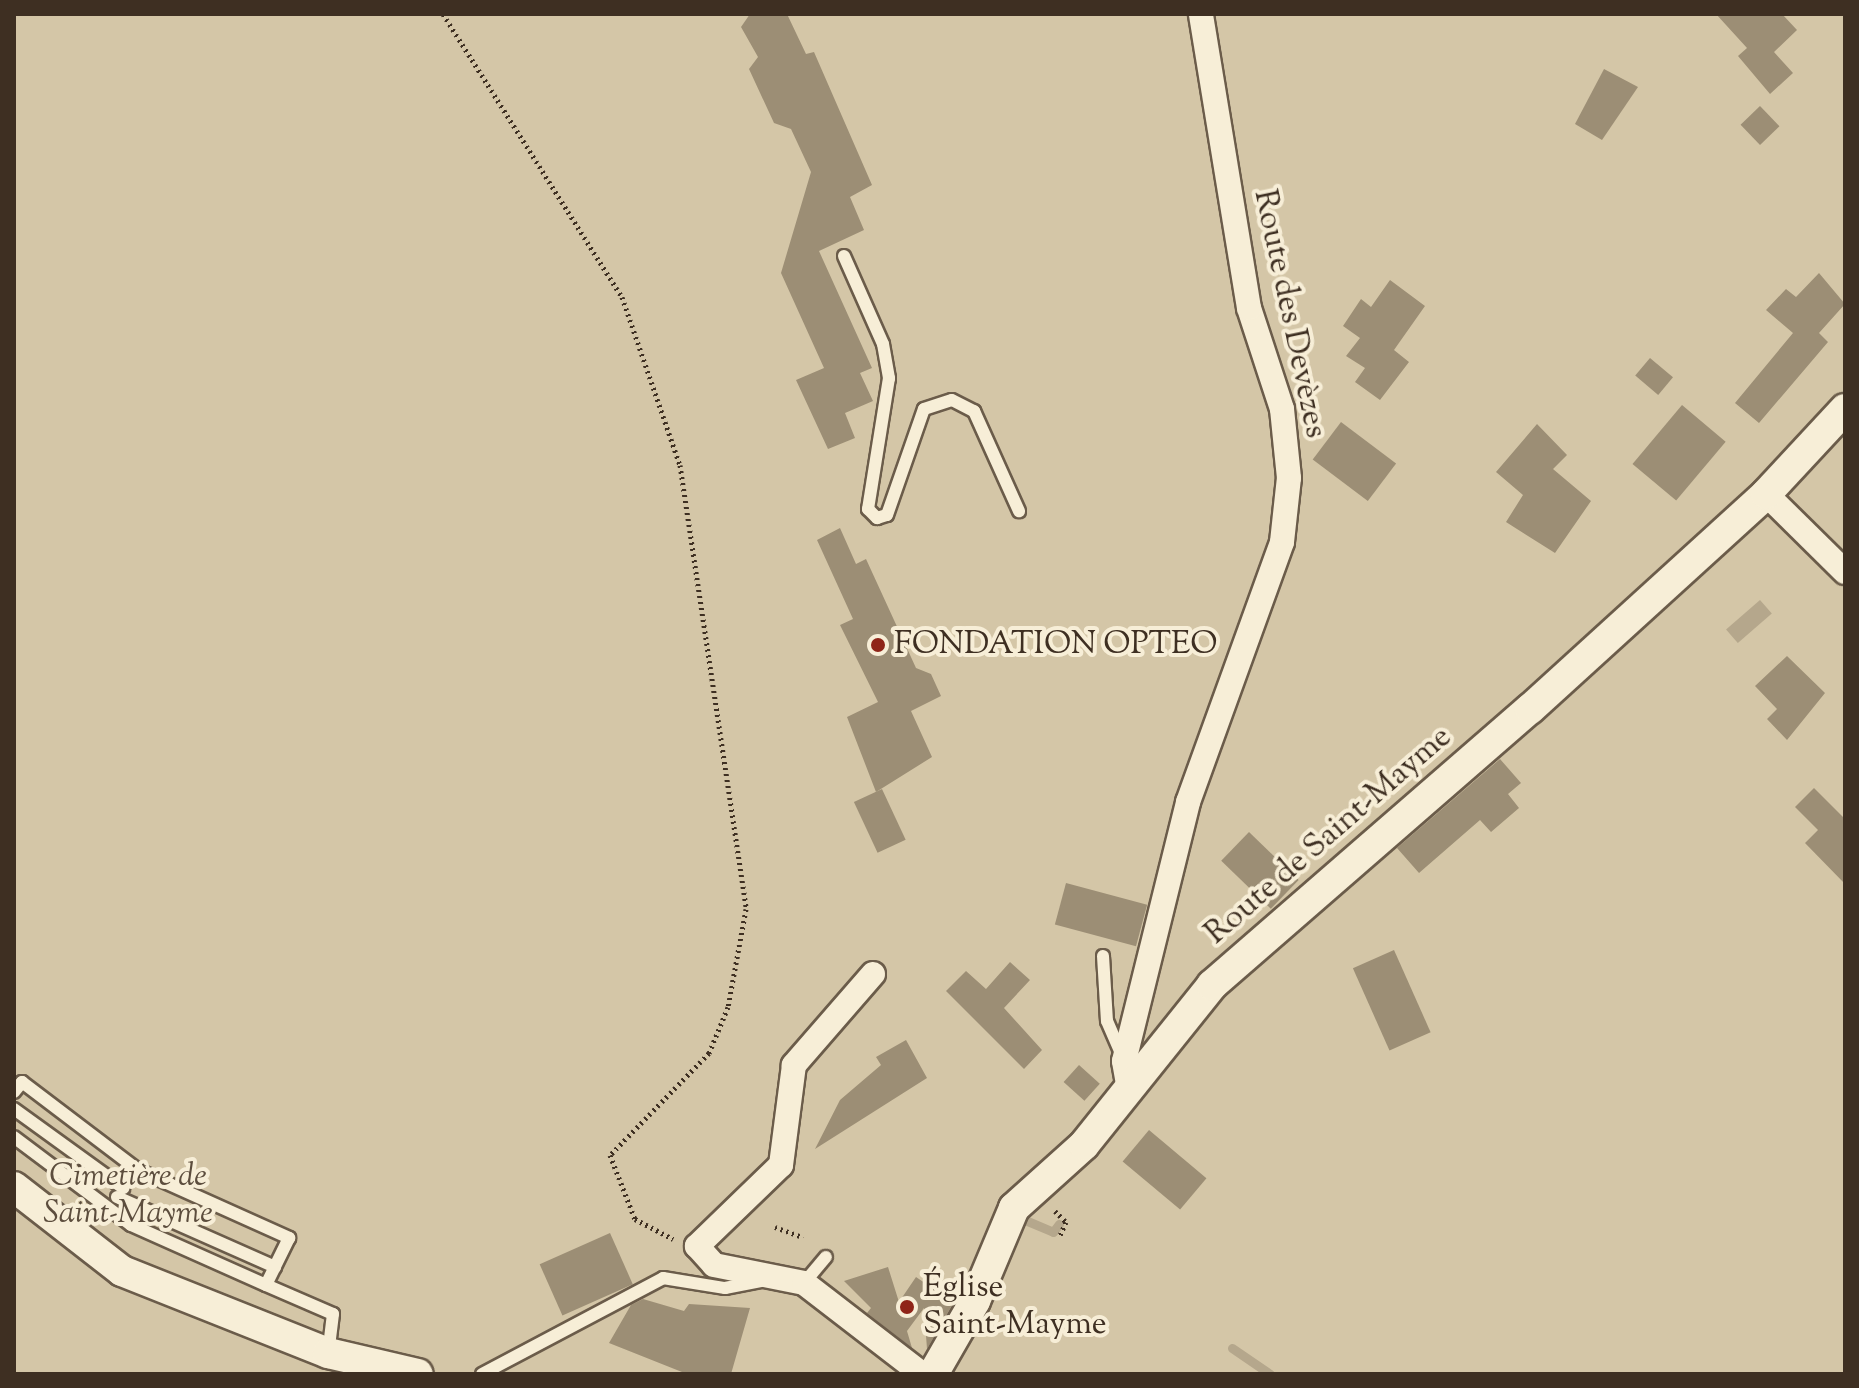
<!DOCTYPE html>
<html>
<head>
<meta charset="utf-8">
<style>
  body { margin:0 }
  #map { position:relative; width:1859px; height:1388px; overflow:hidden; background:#f3e5c2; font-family:"Sorts Mill Goudy",serif }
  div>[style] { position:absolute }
  .green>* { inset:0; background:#d4c6a7; transform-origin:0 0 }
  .water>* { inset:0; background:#b5a78c; transform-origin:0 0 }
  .stream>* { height:9px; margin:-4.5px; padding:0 4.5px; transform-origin:4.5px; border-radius:4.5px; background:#b5a78c }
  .building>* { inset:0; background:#9c8e75; transform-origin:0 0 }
  .path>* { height:5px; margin-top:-2.5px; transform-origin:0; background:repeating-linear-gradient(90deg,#3e2f22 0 2px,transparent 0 6px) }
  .roads { filter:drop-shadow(2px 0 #6b5c4a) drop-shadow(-2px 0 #6b5c4a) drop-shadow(0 2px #6b5c4a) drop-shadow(0 -2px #6b5c4a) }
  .service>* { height:12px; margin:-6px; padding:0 6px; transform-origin:6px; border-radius:6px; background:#f7eed7 }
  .minor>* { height:24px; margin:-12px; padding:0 12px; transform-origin:12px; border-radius:12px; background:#f7eed7 }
  .tertiary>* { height:30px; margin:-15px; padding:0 15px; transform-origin:15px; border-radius:15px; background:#f7eed7 }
  .dots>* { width:22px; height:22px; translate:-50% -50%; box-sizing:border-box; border:4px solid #f7eed7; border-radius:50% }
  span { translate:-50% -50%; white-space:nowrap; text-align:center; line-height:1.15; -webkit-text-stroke:8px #f7eed7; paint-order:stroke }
  .street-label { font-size:32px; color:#3e2f22 }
  .poi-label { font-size:32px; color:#3e2f22 }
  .left { translate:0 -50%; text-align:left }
  .park-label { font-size:32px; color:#5c4d3d; font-style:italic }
  .frame { position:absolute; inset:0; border:16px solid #3e2f22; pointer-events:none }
</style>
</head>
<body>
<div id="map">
  <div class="green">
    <div style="left:14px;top:14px;width:1831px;height:1360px"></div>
  </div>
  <div class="water">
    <div style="left:1760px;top:600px;width:18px;height:45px;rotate:49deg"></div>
  </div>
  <div class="stream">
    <div style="left:1025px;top:1220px;width:30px;rotate:23deg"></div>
    <div style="left:1053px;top:1232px;width:10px;rotate:-53deg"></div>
    <div style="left:1232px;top:1348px;width:46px;rotate:34.4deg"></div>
  </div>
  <div class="building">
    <div style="clip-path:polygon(750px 14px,787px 14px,806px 54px,814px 52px,872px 185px,850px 197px,864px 230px,819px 251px,872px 368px,860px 373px,873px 401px,845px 413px,855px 438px,828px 449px,796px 380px,824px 368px,781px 273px,811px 172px,791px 129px,774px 123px,749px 69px,758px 57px,741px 27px)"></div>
    <div style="clip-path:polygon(1716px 14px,1782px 14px,1797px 30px,1774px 52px,1793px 73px,1770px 94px,1738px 56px,1747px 48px)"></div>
    <div style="clip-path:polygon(1604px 69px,1638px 87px,1602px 140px,1575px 124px)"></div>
    <div style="left:1760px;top:106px;width:28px;height:27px;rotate:46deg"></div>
    <div style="clip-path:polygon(1819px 273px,1845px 304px,1819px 333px,1828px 342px,1759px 423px,1735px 403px,1793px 333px,1766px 310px,1786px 289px,1796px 297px)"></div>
    <div style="clip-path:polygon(1390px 280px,1425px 306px,1394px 350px,1409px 362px,1380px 400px,1355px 382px,1365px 368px,1346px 356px,1360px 338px,1343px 326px,1361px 299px,1371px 307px)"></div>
    <div style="left:1650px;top:358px;width:30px;height:23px;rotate:40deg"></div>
    <div style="left:1682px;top:405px;width:57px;height:77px;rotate:40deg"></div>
    <div style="left:1341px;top:422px;width:69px;height:47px;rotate:37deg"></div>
    <div style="clip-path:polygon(1537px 424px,1567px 455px,1553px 469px,1591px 501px,1555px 553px,1506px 522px,1523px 495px,1496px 472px)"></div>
    <div style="clip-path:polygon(840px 528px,856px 564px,866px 559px,916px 668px,931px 674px,941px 696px,911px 711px,932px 757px,876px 792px,847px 717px,878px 702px,840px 625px,853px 619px,817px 540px)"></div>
    <div style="clip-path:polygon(1787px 656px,1825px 693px,1787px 740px,1767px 719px,1777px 709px,1755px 686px)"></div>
    <div style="clip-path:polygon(1500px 759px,1521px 783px,1508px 794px,1519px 808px,1491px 832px,1480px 820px,1419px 873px,1397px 848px)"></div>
    <div style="clip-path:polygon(1814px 788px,1845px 819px,1845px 884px,1805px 843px,1818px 830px,1795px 807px)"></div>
    <div style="left:882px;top:789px;width:56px;height:31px;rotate:65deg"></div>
    <div style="left:1249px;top:832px;width:69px;height:40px;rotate:44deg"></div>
    <div style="left:1066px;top:883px;width:84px;height:43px;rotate:15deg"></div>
    <div style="left:1394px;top:950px;width:90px;height:45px;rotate:66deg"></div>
    <div style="clip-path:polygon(1010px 962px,1030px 980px,1004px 1008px,1042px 1050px,1024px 1069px,946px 991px,966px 971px,986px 989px)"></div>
    <div style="clip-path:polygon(906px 1040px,927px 1078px,815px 1149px,840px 1100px,881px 1065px,876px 1057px)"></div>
    <div style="left:1079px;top:1065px;width:28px;height:23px;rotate:42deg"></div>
    <div style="left:1149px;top:1130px;width:75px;height:41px;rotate:40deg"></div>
    <div style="left:610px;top:1233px;width:56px;height:77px;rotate:66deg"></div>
    <div style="clip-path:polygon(888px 1267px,899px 1302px,916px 1277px,941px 1294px,954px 1278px,955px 1300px,927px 1349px,924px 1308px,907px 1331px,912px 1348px,867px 1313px,871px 1308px,844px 1281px)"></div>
    <div style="clip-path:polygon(643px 1299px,684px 1311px,689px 1304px,750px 1308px,731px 1374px,687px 1374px,609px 1343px,631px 1305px)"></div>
  </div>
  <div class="path">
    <div style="left:443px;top:14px;width:335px;rotate:57.7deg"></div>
    <div style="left:622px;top:297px;width:178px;rotate:71deg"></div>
    <div style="left:680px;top:465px;width:449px;rotate:81.5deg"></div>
    <div style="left:746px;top:909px;width:100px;rotate:100.4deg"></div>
    <div style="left:728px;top:1007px;width:50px;rotate:112.4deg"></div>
    <div style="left:709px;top:1053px;width:142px;rotate:134.1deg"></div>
    <div style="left:610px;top:1155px;width:69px;rotate:68.7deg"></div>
    <div style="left:635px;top:1219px;width:43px;rotate:27.8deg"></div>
    <div style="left:1055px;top:1211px;width:16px;rotate:45deg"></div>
    <div style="left:1066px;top:1222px;width:17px;rotate:114deg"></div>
    <div style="left:775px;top:1227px;width:30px;rotate:20deg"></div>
  </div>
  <div class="roads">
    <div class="service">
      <div style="left:844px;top:256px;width:96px;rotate:66.1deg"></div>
      <div style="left:883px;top:344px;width:35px;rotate:80deg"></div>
      <div style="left:889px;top:378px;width:133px;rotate:99.1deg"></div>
      <div style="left:868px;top:509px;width:13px;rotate:45deg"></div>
      <div style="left:877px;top:518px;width:10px;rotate:-17deg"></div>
      <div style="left:887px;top:515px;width:112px;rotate:-70.8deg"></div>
      <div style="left:924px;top:409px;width:29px;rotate:-18deg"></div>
      <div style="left:952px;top:400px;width:25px;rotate:27deg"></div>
      <div style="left:974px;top:411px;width:110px;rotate:65.8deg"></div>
      <div style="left:1103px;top:956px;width:65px;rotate:86.5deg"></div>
      <div style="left:1107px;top:1021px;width:40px;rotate:66.6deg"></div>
      <div style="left:14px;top:1092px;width:13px;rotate:-51deg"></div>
      <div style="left:22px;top:1082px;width:146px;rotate:37.2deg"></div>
      <div style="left:138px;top:1170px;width:166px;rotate:24.2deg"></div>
      <div style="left:289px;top:1238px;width:52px;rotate:116.1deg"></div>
      <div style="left:266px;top:1285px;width:148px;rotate:-156deg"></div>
      <div style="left:131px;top:1225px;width:146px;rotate:-143.1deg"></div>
      <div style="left:14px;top:1109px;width:135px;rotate:35.9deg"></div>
      <div style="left:117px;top:1197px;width:173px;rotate:23.9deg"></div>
      <div style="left:804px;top:1283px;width:34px;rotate:-50deg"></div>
      <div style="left:266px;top:1285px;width:73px;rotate:23.4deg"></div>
      <div style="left:333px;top:1314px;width:39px;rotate:97deg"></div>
      <div style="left:482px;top:1374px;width:205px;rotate:-27.9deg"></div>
      <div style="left:663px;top:1278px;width:63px;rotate:9.2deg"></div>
      <div style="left:725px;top:1288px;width:43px;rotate:-10.8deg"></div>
    </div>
    <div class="minor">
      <div style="left:1766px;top:494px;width:111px;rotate:44.6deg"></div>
      <div style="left:873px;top:974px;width:121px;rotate:131deg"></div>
      <div style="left:794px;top:1065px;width:101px;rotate:97.4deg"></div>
      <div style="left:781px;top:1165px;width:117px;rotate:136deg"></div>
      <div style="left:697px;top:1246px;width:25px;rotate:48deg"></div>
      <div style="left:714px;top:1265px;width:92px;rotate:11.3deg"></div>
      <div style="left:804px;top:1283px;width:149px;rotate:37.6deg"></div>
      <div style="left:1128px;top:1084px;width:23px;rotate:-100deg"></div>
      <div style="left:1124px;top:1061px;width:267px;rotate:-76.1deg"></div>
      <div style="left:1188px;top:802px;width:276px;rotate:-70.1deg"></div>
      <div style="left:1282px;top:542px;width:64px;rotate:-83.8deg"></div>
      <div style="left:1289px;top:478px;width:69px;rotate:-95.8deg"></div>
      <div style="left:1282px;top:409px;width:106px;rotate:-108.1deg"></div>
      <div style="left:1249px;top:308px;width:298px;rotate:-99.3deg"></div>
    </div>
    <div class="tertiary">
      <div style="left:14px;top:1187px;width:137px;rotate:37.9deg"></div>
      <div style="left:122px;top:1271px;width:222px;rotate:21.7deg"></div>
      <div style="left:328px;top:1353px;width:92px;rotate:13.1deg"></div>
      <div style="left:933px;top:1374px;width:84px;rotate:-60.1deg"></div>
      <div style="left:975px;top:1301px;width:101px;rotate:-67.2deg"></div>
      <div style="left:1014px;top:1208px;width:94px;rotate:-42deg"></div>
      <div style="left:1084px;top:1145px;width:205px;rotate:-51.3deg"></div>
      <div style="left:1212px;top:985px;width:421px;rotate:-41deg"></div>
      <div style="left:1530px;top:709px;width:319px;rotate:-42.3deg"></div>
      <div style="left:1766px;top:494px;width:116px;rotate:-47.1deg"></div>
    </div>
  </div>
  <div class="dots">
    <div style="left:878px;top:645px;background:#8f2418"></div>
    <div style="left:907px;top:1307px;background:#8f2418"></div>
  </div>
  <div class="street-label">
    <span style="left:1289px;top:314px;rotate:78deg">Route des Devèzes</span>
    <span style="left:1329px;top:836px;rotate:-41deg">Route de Saint-Mayme</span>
  </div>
  <div class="poi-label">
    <span class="left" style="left:894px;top:645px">FONDATION OPTEO</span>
    <span class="left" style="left:923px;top:1307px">Église<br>Saint-Mayme</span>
  </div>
  <div class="park-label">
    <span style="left:128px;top:1196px">Cimetière de<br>Saint-Mayme</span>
  </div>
  <div class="frame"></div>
</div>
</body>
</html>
